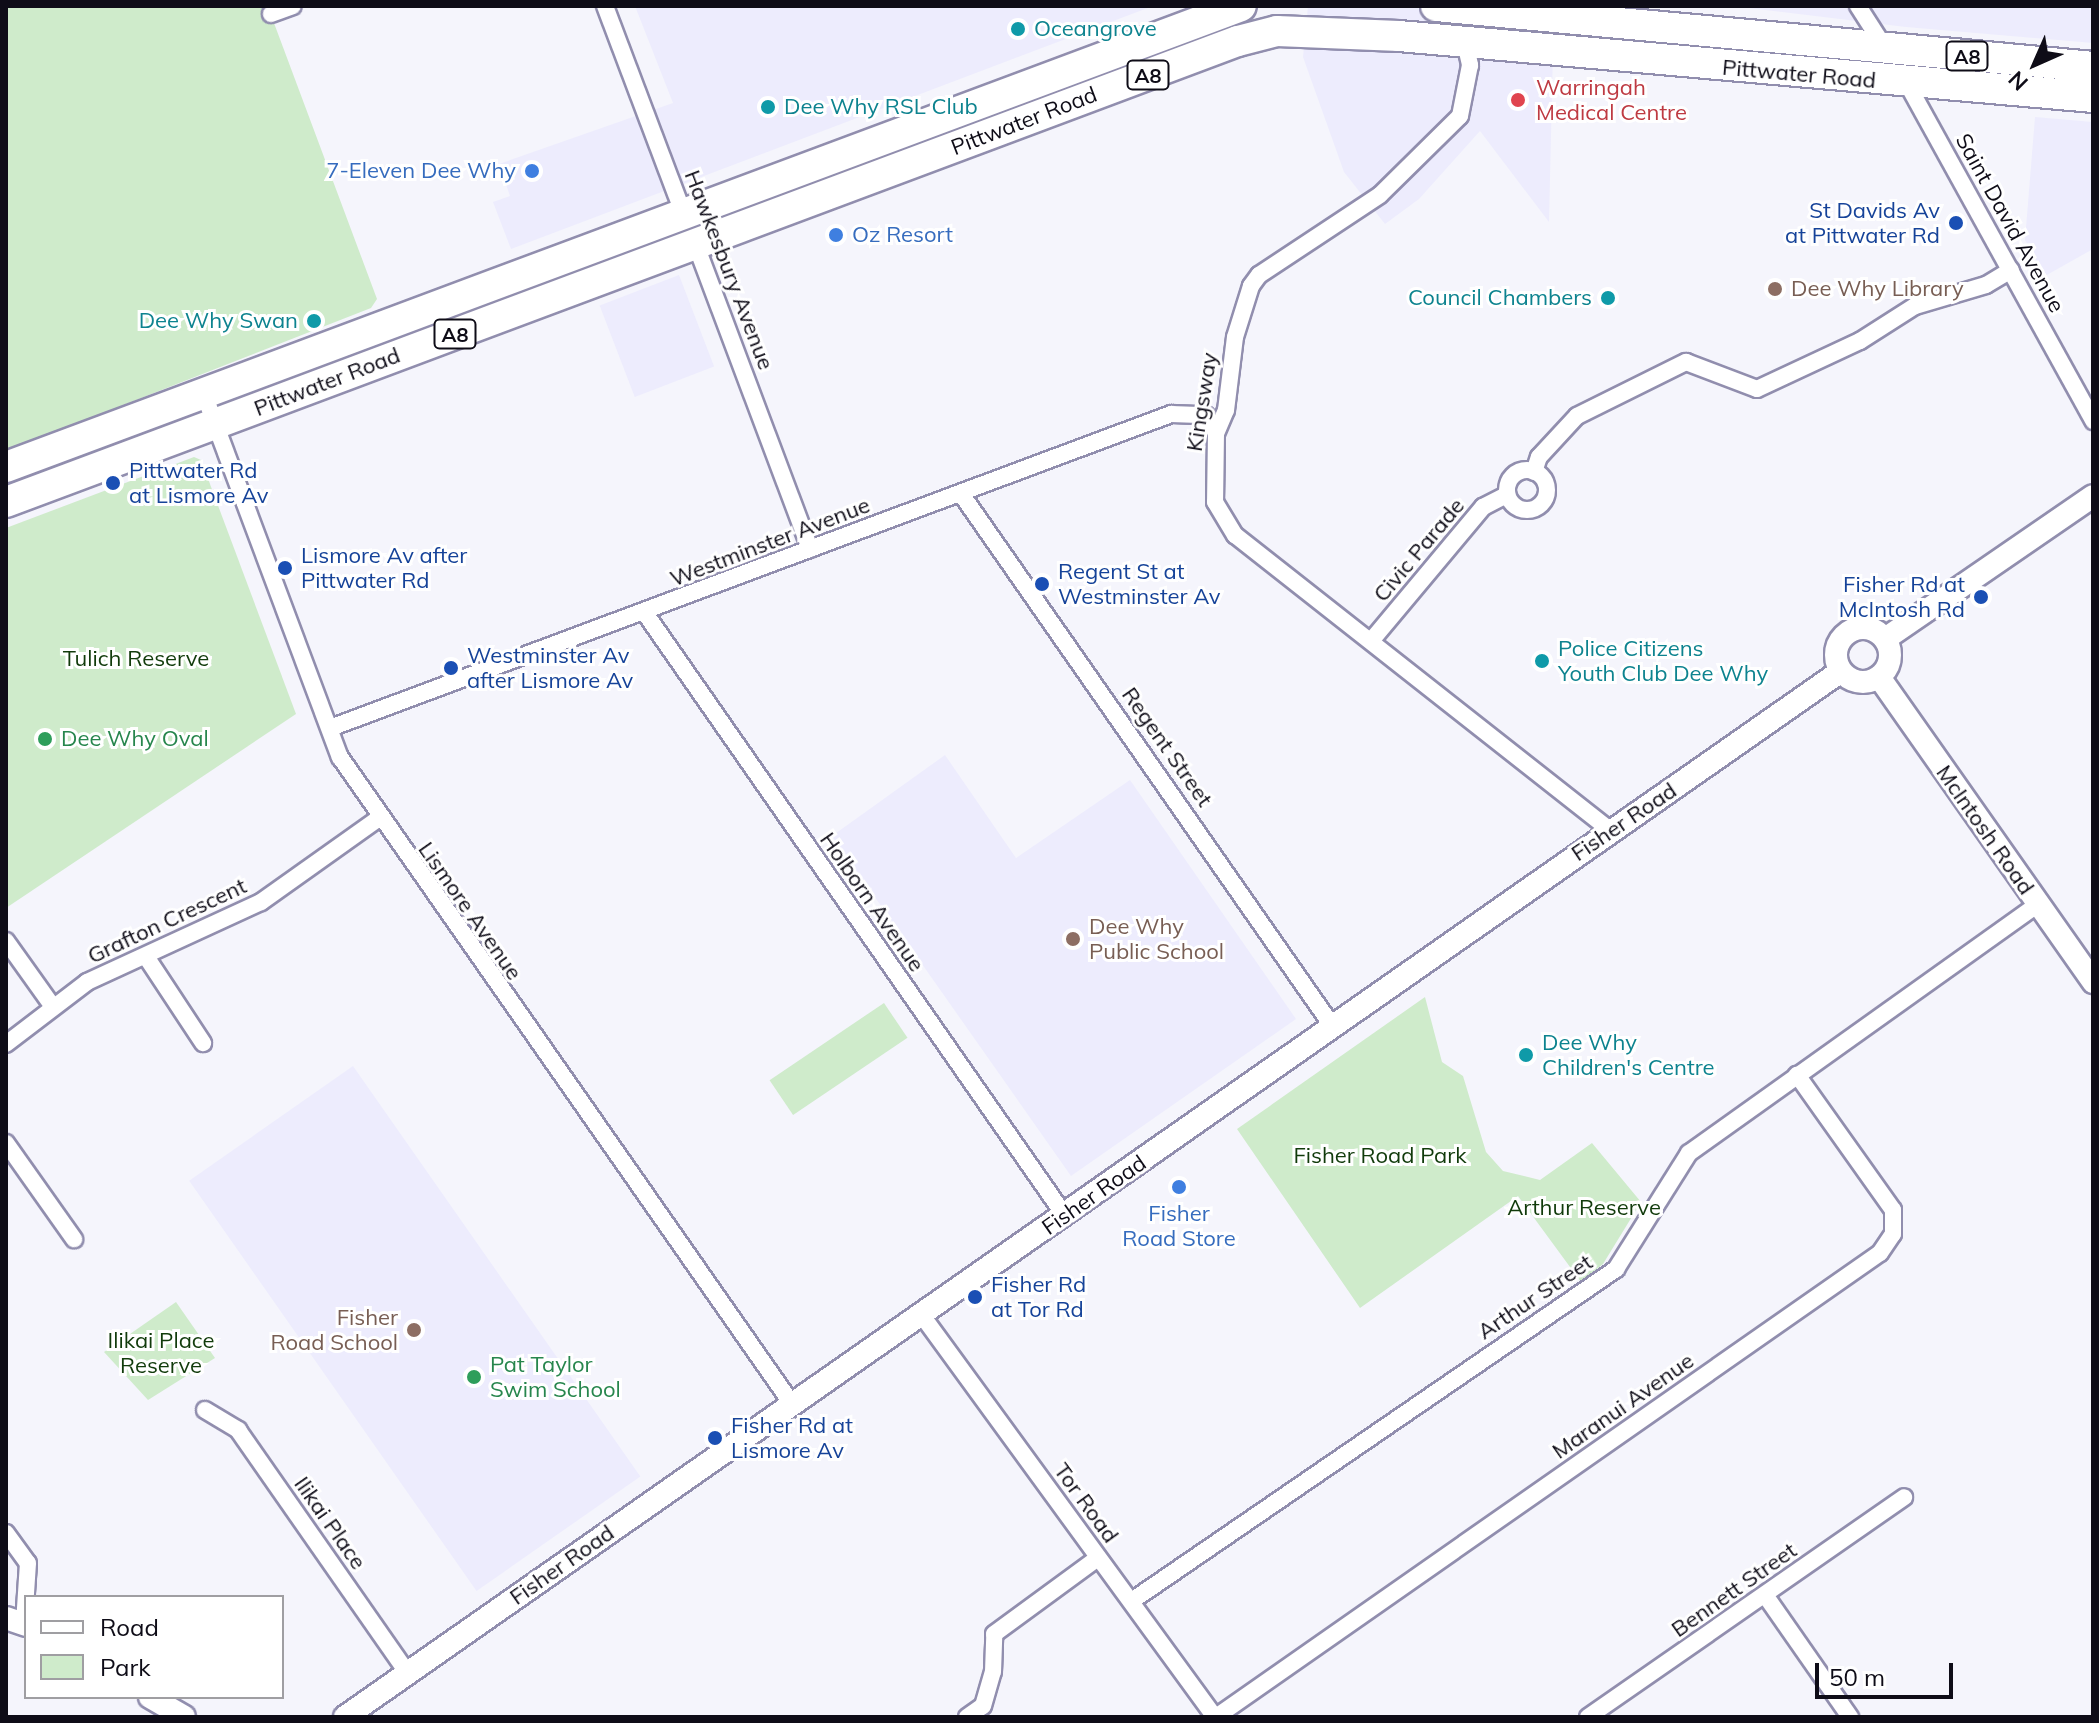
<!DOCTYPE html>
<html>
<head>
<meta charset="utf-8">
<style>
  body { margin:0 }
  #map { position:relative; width:2099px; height:1723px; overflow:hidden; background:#f5f5fc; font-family:Mulish,sans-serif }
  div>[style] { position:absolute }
  .built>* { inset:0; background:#edecfd; transform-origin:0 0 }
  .green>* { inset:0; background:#cfebcb; transform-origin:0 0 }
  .roads { filter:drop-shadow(2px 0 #918eae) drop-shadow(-2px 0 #918eae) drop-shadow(0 2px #918eae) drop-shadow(0 -2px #918eae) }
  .street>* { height:16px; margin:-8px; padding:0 8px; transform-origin:8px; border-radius:8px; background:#fff }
  .street>.ring { margin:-8px; padding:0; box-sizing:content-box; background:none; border:16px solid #fff; border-radius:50% }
  .secondary>* { height:22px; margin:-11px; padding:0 11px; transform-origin:11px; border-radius:11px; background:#fff }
  .secondary>.ring { margin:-11px; padding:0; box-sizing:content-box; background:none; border:22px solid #fff; border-radius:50% }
  .highway>* { height:30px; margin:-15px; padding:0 15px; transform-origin:15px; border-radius:15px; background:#fff }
  .dots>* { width:22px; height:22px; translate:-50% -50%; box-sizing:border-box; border:4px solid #fff; border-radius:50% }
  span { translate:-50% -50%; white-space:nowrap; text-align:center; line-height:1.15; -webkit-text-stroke:6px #fff; paint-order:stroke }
  .shield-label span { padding:2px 6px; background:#fff; border:2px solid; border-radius:6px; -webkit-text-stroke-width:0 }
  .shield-label { font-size:20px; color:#0e0c17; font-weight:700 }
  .culture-label { font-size:22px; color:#0d838f }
  .left { translate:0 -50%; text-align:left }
  .right { translate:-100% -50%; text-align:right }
  .street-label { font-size:22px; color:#0e0c17 }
  .health-label { font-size:22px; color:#be3a42 }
  .shop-label { font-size:22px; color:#366cbe }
  .transit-label { font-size:22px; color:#164399 }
  .education-label { font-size:22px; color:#785e54 }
  .park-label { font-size:22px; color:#113b0b }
  .leisure-label { font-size:22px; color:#27864d }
  .frame { position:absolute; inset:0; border:8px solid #0e0c17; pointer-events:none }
  .legend { position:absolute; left:24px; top:1595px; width:260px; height:104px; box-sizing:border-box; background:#fff; border:2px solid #9f9ea2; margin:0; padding:10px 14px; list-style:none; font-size:24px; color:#0e0c17 }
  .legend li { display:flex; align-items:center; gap:16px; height:40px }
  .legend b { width:40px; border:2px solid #9f9ea2 }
  .north { position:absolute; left:1995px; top:24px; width:80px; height:80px; -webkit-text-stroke:6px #fff; paint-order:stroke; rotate:225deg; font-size:22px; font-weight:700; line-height:32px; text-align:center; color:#0e0c17 }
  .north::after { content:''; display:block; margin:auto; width:28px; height:36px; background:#0e0c17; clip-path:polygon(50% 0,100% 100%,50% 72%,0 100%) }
  .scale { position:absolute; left:1815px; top:1663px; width:138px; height:36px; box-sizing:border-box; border:4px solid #0e0c17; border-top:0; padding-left:10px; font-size:24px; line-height:28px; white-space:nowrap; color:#0e0c17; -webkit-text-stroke:6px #fff; paint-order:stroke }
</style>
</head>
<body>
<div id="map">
  <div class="built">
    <div style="clip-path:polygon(635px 6px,1153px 6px,511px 249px,493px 202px,510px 196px,499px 164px,673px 103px)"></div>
    <div style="clip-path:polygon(1308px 6px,1554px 6px,1549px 222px,1480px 131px,1419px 199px,1385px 224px,1344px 172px,1303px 57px)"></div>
    <div style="clip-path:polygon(1732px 6px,2093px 6px,2093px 43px,1906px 27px)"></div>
    <div style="clip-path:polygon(2035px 117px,2093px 122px,2093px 249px,2045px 276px,2025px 240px)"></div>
    <div style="left:679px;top:275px;width:98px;height:85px;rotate:69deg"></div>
    <div style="clip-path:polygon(945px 755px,1016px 858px,1130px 780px,1296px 1019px,1071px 1176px,832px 836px)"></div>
    <div style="left:353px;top:1066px;width:501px;height:200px;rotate:55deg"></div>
  </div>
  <div class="green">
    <div style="clip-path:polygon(6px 6px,293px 6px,271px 15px,377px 299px,371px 308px,6px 451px)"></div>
    <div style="clip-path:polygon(194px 457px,201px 460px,296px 714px,6px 908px,6px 528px)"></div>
    <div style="clip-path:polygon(1425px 997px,1442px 1062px,1463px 1076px,1486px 1152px,1503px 1171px,1540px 1180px,1592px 1143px,1641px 1202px,1603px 1264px,1581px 1282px,1518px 1196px,1360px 1308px,1237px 1129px)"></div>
    <div style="left:884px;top:1003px;width:42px;height:138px;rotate:56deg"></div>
    <div style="clip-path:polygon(176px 1302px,215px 1358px,148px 1400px,104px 1352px)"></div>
  </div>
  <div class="roads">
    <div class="street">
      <div style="left:605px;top:6px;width:227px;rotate:69.3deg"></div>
      <div style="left:1858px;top:6px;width:50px;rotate:57.3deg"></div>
      <div style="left:271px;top:14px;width:23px;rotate:-20deg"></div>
      <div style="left:1465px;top:43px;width:23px;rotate:77deg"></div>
      <div style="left:1470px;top:65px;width:52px;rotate:101.1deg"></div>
      <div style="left:1460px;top:116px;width:112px;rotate:135.4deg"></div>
      <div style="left:1380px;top:195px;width:145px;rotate:146.5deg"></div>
      <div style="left:1259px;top:275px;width:14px;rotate:126deg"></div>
      <div style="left:1251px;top:286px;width:53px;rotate:107.4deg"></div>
      <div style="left:1235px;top:337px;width:74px;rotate:97deg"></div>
      <div style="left:1226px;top:410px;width:25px;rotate:113deg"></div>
      <div style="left:1216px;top:433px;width:69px;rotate:90.8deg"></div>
      <div style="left:1215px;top:502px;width:39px;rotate:59deg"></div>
      <div style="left:1235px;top:535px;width:479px;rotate:38.2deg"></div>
      <div style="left:1904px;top:78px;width:392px;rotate:61.1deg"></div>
      <div style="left:694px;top:240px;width:330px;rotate:69.4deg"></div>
      <div style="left:204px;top:394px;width:388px;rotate:69.5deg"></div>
      <div style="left:340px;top:757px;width:789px;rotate:55.06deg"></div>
      <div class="ring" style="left:1507px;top:470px;width:24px;height:24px"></div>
      <div style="left:1534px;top:472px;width:16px;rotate:-72deg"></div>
      <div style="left:1539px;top:457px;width:56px;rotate:-47.2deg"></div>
      <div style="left:1577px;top:416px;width:122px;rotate:-26.4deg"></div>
      <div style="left:1686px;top:362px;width:76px;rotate:20.8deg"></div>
      <div style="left:1757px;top:389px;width:114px;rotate:-25deg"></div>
      <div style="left:1860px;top:341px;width:65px;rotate:-32.5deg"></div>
      <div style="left:1915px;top:306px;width:74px;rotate:-16.5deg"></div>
      <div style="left:1986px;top:285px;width:29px;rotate:-31deg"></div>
      <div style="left:962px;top:495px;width:649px;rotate:55.11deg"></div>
      <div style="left:645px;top:613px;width:735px;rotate:55.14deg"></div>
      <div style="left:1371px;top:641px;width:175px;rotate:-50.1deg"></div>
      <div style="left:1483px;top:507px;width:27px;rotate:-27deg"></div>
      <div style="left:330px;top:728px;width:898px;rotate:-20.47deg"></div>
      <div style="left:1171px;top:414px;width:35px;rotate:2deg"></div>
      <div style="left:1206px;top:415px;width:21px;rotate:61deg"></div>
      <div style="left:6px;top:941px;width:81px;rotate:54.5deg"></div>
      <div style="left:147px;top:958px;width:102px;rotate:56.6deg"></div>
      <div style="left:6px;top:1044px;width:102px;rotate:-37.4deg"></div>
      <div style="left:87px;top:982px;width:192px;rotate:-24.7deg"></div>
      <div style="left:261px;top:902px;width:143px;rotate:-35.4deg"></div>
      <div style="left:6px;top:1143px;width:118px;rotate:54.7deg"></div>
      <div style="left:921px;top:1314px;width:499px;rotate:53.9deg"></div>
      <div style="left:205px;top:1410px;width:39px;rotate:31deg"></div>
      <div style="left:238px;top:1430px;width:297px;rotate:55.1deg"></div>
      <div style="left:6px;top:1533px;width:37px;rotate:54deg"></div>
      <div style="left:28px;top:1563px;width:60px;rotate:93.8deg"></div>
      <div style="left:1765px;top:1595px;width:149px;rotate:55.1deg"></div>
      <div style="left:1133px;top:1600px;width:586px;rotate:-34.42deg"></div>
      <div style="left:1616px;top:1269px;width:137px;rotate:-57.8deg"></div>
      <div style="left:1689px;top:1153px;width:427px;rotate:-35.5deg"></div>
      <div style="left:967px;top:1717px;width:19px;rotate:-35deg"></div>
      <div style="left:983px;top:1706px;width:35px;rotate:-74deg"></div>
      <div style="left:993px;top:1672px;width:38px;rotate:-88deg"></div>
      <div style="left:994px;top:1634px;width:129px;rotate:-36.2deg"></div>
      <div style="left:1216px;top:1717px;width:810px;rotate:-34.95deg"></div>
      <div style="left:1880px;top:1253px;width:23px;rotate:-56deg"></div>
      <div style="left:1893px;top:1234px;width:24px;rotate:-90deg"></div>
      <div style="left:1893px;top:1210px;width:166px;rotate:-125.4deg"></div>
      <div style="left:1588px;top:1717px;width:385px;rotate:-34.8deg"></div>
    </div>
    <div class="secondary">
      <div class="ring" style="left:1836px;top:628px;width:32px;height:32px"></div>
      <div style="left:1885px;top:639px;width:252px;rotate:-34.5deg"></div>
      <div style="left:1879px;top:677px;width:373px;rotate:54.9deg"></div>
      <div style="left:6px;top:1618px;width:21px;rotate:19deg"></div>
      <div style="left:150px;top:1697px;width:39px;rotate:30deg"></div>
      <div style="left:345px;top:1717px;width:1825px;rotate:-34.96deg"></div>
    </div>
    <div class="highway">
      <div style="left:1436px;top:6px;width:660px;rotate:5.3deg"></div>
      <div style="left:6px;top:467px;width:1318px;rotate:-20.47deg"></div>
      <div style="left:6px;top:502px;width:1315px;rotate:-20.52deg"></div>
      <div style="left:1238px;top:41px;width:40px;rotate:-14.4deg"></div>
      <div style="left:1277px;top:31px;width:122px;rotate:2.3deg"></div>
      <div style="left:1399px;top:36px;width:697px;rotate:5.02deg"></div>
    </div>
  </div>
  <div class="dots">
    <div style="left:1018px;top:29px;background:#0f9aa8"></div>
    <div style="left:1518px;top:100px;background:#e0444e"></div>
    <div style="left:768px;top:107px;background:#0f9aa8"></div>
    <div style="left:532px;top:171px;background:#3f7fe0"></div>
    <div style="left:1956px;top:223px;background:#1a4fb4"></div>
    <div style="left:836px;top:235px;background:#3f7fe0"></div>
    <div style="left:1775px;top:289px;background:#8d6e63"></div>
    <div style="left:1608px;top:298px;background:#0f9aa8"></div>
    <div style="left:314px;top:321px;background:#0f9aa8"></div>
    <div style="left:113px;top:483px;background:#1a4fb4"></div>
    <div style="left:285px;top:568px;background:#1a4fb4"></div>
    <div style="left:1042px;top:584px;background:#1a4fb4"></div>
    <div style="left:1981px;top:597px;background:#1a4fb4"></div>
    <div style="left:1542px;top:661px;background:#0f9aa8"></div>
    <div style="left:451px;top:668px;background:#1a4fb4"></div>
    <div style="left:45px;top:739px;background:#2e9e5b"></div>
    <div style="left:1073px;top:939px;background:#8d6e63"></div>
    <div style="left:1526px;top:1055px;background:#0f9aa8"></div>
    <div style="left:1179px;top:1187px;background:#3f7fe0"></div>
    <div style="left:975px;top:1297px;background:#1a4fb4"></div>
    <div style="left:414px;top:1330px;background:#8d6e63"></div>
    <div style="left:474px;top:1377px;background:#2e9e5b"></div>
    <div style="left:715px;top:1438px;background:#1a4fb4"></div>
  </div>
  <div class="shield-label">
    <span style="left:1967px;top:56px">A8</span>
    <span style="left:1148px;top:75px">A8</span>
    <span style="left:455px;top:334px">A8</span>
  </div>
  <div class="culture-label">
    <span class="left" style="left:1034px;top:29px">Oceangrove</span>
    <span class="left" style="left:784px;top:107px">Dee Why RSL Club</span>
    <span class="right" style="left:1592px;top:298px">Council Chambers</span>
    <span class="right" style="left:298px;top:321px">Dee Why Swan</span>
    <span class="left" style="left:1558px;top:661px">Police Citizens<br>Youth Club Dee Why</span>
    <span class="left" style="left:1542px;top:1055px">Dee Why<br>Children's Centre</span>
  </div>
  <div class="street-label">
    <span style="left:1799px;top:74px;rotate:5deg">Pittwater Road</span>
    <span style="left:1024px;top:121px;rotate:-21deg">Pittwater Road</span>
    <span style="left:2010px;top:223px;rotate:61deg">Saint David Avenue</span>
    <span style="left:729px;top:270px;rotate:69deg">Hawkesbury Avenue</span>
    <span style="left:327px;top:382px;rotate:-21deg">Pittwater Road</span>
    <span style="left:1202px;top:402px;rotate:-81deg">Kingsway</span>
    <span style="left:770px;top:542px;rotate:-21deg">Westminster Avenue</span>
    <span style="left:1419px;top:550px;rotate:-50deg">Civic Parade</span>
    <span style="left:1167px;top:747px;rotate:55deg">Regent Street</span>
    <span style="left:1624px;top:822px;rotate:-34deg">Fisher Road</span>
    <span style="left:1985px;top:830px;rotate:55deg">McIntosh Road</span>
    <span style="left:872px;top:902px;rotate:55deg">Holborn Avenue</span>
    <span style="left:470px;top:911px;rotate:55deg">Lismore Avenue</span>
    <span style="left:167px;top:921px;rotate:-25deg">Grafton Crescent</span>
    <span style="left:1094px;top:1195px;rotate:-35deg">Fisher Road</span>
    <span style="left:1535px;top:1297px;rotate:-34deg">Arthur Street</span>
    <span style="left:1623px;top:1406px;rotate:-35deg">Maranui Avenue</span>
    <span style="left:1086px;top:1503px;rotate:54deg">Tor Road</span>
    <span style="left:330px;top:1523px;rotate:55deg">Ilikai Place</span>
    <span style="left:562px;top:1565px;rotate:-35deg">Fisher Road</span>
    <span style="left:1734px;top:1590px;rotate:-35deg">Bennett Street</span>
  </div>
  <div class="health-label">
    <span class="left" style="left:1536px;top:100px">Warringah<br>Medical Centre</span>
  </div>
  <div class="shop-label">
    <span class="right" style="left:516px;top:171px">7-Eleven Dee Why</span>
    <span class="left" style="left:852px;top:235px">Oz Resort</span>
    <span style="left:1179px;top:1226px">Fisher<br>Road Store</span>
  </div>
  <div class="transit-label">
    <span class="right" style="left:1940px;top:223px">St Davids Av<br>at Pittwater Rd</span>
    <span class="left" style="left:129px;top:483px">Pittwater Rd<br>at Lismore Av</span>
    <span class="left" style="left:301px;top:568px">Lismore Av after<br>Pittwater Rd</span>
    <span class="left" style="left:1058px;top:584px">Regent St at<br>Westminster Av</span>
    <span class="right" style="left:1965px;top:597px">Fisher Rd at<br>McIntosh Rd</span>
    <span class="left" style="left:467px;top:668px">Westminster Av<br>after Lismore Av</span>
    <span class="left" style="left:991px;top:1297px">Fisher Rd<br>at Tor Rd</span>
    <span class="left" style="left:731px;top:1438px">Fisher Rd at<br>Lismore Av</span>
  </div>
  <div class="education-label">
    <span class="left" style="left:1791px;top:289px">Dee Why Library</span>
    <span class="left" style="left:1089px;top:939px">Dee Why<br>Public School</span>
    <span class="right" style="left:398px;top:1330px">Fisher<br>Road School</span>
  </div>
  <div class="park-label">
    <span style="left:136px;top:659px">Tulich Reserve</span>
    <span style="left:1380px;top:1156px">Fisher Road Park</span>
    <span style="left:1584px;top:1208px">Arthur Reserve</span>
    <span style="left:161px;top:1353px">Ilikai Place<br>Reserve</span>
  </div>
  <div class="leisure-label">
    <span class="left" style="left:61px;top:739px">Dee Why Oval</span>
    <span class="left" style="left:490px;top:1377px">Pat Taylor<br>Swim School</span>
  </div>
  <div class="frame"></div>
  <ul class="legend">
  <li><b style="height:10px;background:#fff"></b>Road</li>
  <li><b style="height:22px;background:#cfebcb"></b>Park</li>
  </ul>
  <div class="north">N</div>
  <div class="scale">50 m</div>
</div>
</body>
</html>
